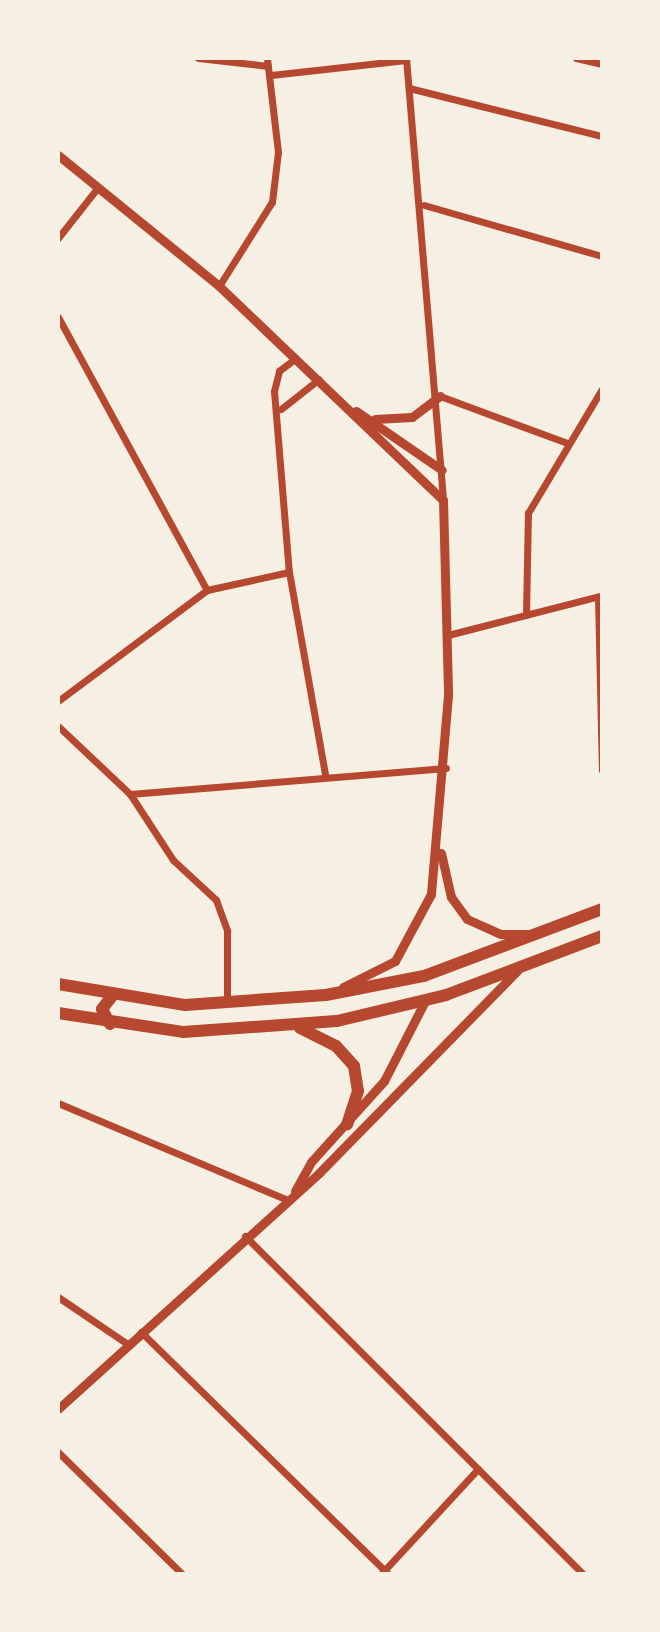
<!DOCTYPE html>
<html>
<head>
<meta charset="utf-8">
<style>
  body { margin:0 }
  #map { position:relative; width:660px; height:1632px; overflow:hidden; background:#f6efe4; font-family:"Work Sans",sans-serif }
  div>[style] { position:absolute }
  .minor>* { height:7px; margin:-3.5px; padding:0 3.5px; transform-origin:3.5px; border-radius:3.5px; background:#b5482f }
  .tertiary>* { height:9px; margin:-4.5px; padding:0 4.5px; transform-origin:4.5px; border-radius:4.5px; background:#b5482f }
  .trunk>* { height:12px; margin:-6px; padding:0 6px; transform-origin:6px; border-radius:6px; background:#b5482f }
  span { translate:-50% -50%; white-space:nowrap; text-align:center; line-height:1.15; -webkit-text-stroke:8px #f6efe4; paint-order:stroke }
  .frame { position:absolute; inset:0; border:60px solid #f6efe4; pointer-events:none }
</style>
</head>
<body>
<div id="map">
  <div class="minor">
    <div style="left:198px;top:58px;width:70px;rotate:6.5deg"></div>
    <div style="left:406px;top:58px;width:444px;rotate:85.2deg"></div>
    <div style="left:576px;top:58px;width:27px;rotate:13deg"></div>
    <div style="left:271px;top:75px;width:136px;rotate:-6.3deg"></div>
    <div style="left:409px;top:88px;width:199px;rotate:14deg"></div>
    <div style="left:424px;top:205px;width:185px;rotate:16deg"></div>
    <div style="left:58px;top:238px;width:60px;rotate:-51.8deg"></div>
    <div style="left:219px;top:286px;width:99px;rotate:-57.8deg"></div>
    <div style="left:272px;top:202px;width:50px;rotate:-83.2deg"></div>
    <div style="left:278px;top:152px;width:95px;rotate:-96.7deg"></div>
    <div style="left:58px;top:317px;width:311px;rotate:61.4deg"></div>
    <div style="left:296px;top:358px;width:21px;rotate:143deg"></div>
    <div style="left:279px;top:371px;width:21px;rotate:104deg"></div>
    <div style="left:274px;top:391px;width:182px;rotate:85.3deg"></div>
    <div style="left:289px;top:572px;width:206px;rotate:79.9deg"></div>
    <div style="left:440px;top:396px;width:135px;rotate:20.3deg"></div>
    <div style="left:281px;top:409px;width:48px;rotate:-38.3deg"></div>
    <div style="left:598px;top:597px;width:173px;rotate:88.7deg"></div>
    <div style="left:526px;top:615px;width:102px;rotate:-88.9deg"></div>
    <div style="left:528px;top:513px;width:144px;rotate:-59.2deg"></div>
    <div style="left:448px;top:635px;width:157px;rotate:-14.4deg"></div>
    <div style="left:58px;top:701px;width:186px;rotate:-36.7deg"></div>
    <div style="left:207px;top:590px;width:84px;rotate:-12.4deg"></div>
    <div style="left:58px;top:726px;width:99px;rotate:43.4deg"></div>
    <div style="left:130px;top:794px;width:79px;rotate:56.9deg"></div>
    <div style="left:173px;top:860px;width:59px;rotate:42.9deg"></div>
    <div style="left:216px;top:900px;width:33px;rotate:70deg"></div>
    <div style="left:227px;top:931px;width:72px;rotate:90deg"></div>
    <div style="left:130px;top:794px;width:317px;rotate:-4.7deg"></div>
    <div style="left:58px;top:1103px;width:250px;rotate:22.9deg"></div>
    <div style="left:245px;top:1236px;width:478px;rotate:45deg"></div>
    <div style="left:58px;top:1297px;width:86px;rotate:34.1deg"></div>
    <div style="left:141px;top:1332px;width:346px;rotate:44.4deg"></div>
    <div style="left:58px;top:1452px;width:174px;rotate:44.5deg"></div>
    <div style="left:381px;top:1574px;width:143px;rotate:-47.3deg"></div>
  </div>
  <div class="tertiary">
    <div style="left:58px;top:155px;width:208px;rotate:39.1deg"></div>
    <div style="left:219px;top:286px;width:310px;rotate:43.7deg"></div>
    <div style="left:443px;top:500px;width:195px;rotate:88.5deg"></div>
    <div style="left:448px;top:695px;width:200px;rotate:94.9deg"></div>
    <div style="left:431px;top:894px;width:76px;rotate:118.2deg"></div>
    <div style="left:395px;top:961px;width:58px;rotate:153.4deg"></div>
    <div style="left:356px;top:411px;width:104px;rotate:34.5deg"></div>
    <div style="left:375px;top:419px;width:37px;rotate:-3deg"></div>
    <div style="left:412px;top:417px;width:35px;rotate:-37deg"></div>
    <div style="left:441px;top:853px;width:45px;rotate:77.2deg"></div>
    <div style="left:451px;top:897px;width:27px;rotate:54deg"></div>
    <div style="left:467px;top:919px;width:37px;rotate:24deg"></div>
    <div style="left:501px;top:934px;width:27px"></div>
    <div style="left:295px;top:1191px;width:33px;rotate:-61deg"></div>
    <div style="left:311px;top:1162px;width:109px;rotate:-48deg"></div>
    <div style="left:384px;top:1081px;width:90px;rotate:-62.9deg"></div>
    <div style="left:58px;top:1409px;width:352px;rotate:-42.1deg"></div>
    <div style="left:319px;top:1173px;width:284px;rotate:-45.6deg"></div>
  </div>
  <div class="trunk">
    <div style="left:58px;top:984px;width:129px;rotate:9.4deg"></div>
    <div style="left:185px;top:1005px;width:141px;rotate:-4.1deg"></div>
    <div style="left:326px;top:995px;width:100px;rotate:-11deg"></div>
    <div style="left:424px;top:976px;width:190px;rotate:-20.6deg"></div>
    <div style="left:58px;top:1013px;width:126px;rotate:8.6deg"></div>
    <div style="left:183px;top:1032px;width:154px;rotate:-4.1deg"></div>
    <div style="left:337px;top:1021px;width:112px;rotate:-13.4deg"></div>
    <div style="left:446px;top:995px;width:167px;rotate:-20.7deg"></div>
    <div style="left:110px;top:1024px;width:17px;rotate:-118deg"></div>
    <div style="left:102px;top:1009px;width:18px;rotate:-52deg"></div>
    <div style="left:300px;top:1028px;width:40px;rotate:26.6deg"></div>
    <div style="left:336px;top:1046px;width:27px;rotate:48deg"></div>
    <div style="left:354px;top:1066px;width:25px;rotate:81deg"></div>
    <div style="left:358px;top:1091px;width:35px;rotate:108deg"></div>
  </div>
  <div class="frame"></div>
</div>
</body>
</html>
